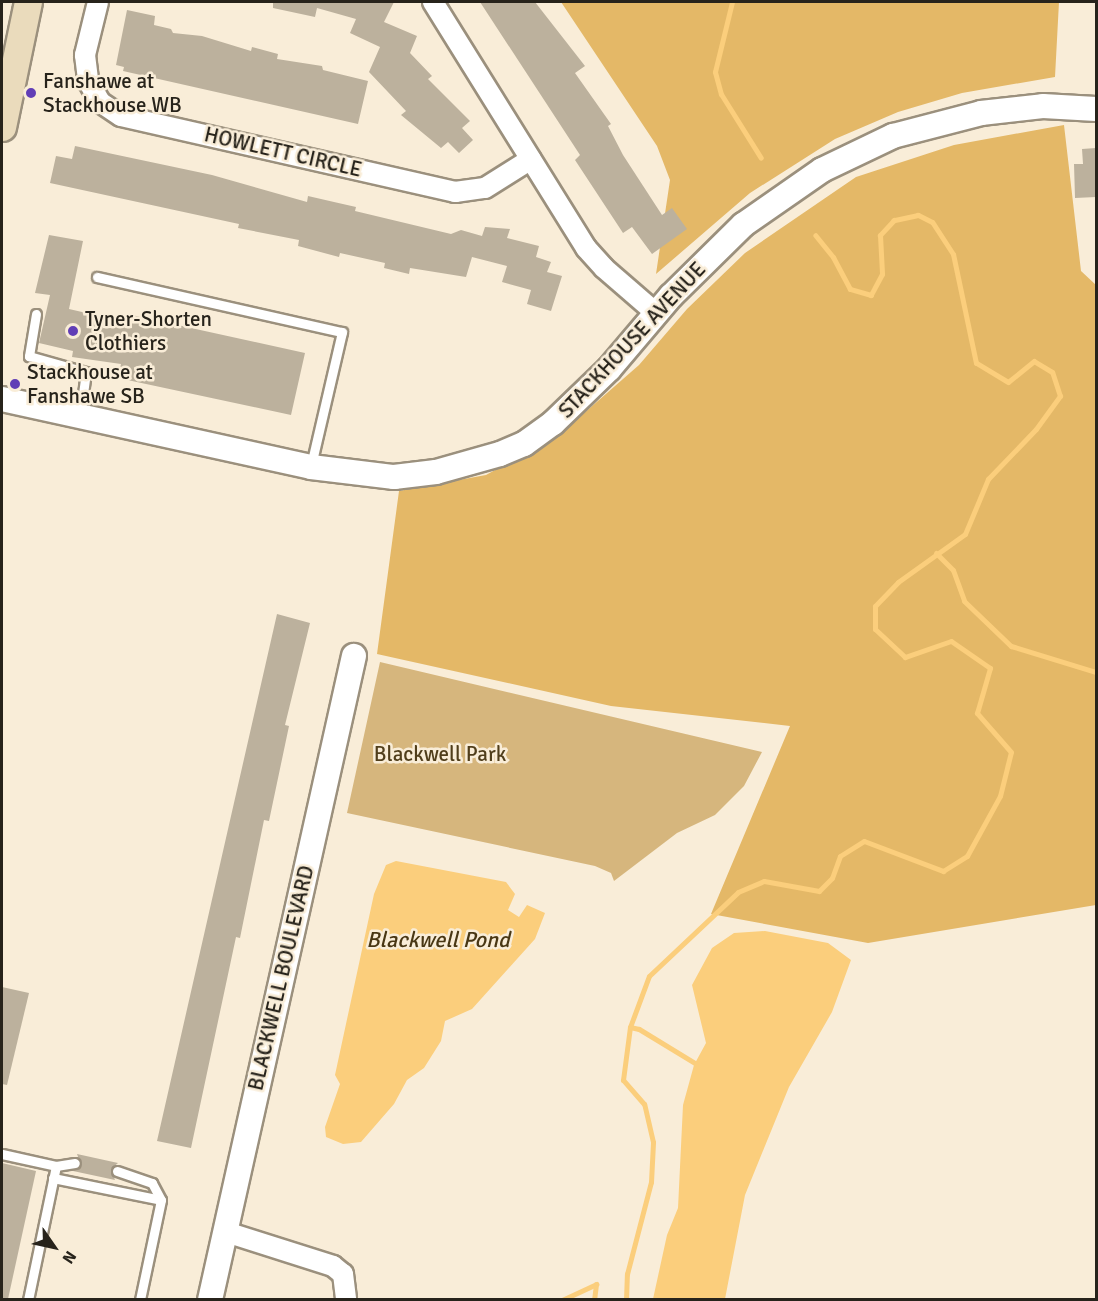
<!DOCTYPE html>
<html>
<head>
<meta charset="utf-8">
<style>
  body { margin:0 }
  #map { position:relative; width:1098px; height:1301px; overflow:hidden; background:#f9edd8; font-family:Signika,sans-serif }
  div>[style] { position:absolute }
  .green>* { inset:0; background:#d6b67d }
  .forest>* { inset:0; background:#e4b867 }
  .water>* { inset:0; background:#fbce7c }
  .stream>* { height:5px; margin:-2.5px; padding:0 2.5px; transform-origin:2.5px; border-radius:2.5px; background:#fbce7c }
  .building>* { inset:0; background:#bcb19d }
  .roads { filter:drop-shadow(2px 0 #9b907d) drop-shadow(-2px 0 #9b907d) drop-shadow(0 2px #9b907d) drop-shadow(0 -2px #9b907d) }
  .service>* { height:9px; margin:-4.5px; padding:0 4.5px; transform-origin:4.5px; border-radius:4.5px; background:#fff }
  .minor>* { height:20px; margin:-10px; padding:0 10px; transform-origin:10px; border-radius:10px; background:#fff }
  .tertiary>* { height:24px; margin:-12px; padding:0 12px; transform-origin:12px; border-radius:12px; background:#fff }
  .secondary>* { height:27px; margin:-13.5px; padding:0 13.5px; transform-origin:13.5px; border-radius:13.5px; background:#eadbbc }
  .dots>* { width:16px; height:16px; translate:-50% -50%; box-sizing:border-box; border:3px solid #f9edd8; border-radius:50% }
  span { translate:-50% -50%; white-space:nowrap; text-align:center; line-height:1.15; -webkit-text-stroke:5px #f9edd8; paint-order:stroke }
  .poi-label { font-size:21px; color:#27231b }
  .left { translate:0 -50%; text-align:left }
  .street-label { font-size:21px; color:#27231b }
  .park-label { font-size:21px; color:#503e1b }
  .water-label { font-size:22px; color:#493714; font-style:italic }
  .frame { position:absolute; inset:0; border:3px solid #27231b; pointer-events:none }
  .north { position:absolute; left:24px; top:1217px; width:60px; height:60px; -webkit-text-stroke:4px #f9edd8; paint-order:stroke; rotate:124deg; font-size:16px; font-weight:700; line-height:24px; text-align:center; color:#27231b }
  .north::after { content:''; display:block; margin:auto; width:21px; height:27px; background:#27231b; clip-path:polygon(50% 0,100% 100%,50% 72%,0 100%) }
</style>
</head>
<body>
<div id="map">
  <div class="green">
    <div style="clip-path:polygon(380px 662px,762px 752px,744px 786px,715px 815px,677px 833px,614px 881px,611px 873px,595px 866px,347px 813px)"></div>
  </div>
  <div class="forest">
    <div style="clip-path:polygon(561px 2px,1059px 2px,1055px 77px,962px 93px,898px 112px,835px 139px,750px 193px,656px 274px,670px 180px,657px 146px)"></div>
    <div style="clip-path:polygon(1064px 125px,1081px 271px,1096px 285px,1096px 905px,868px 943px,711px 914px,790px 726px,611px 706px,377px 654px,399px 491px,486px 475px,559px 435px,639px 365px,687px 309px,745px 253px,856px 177px,954px 145px)"></div>
  </div>
  <div class="water">
    <div style="clip-path:polygon(396px 861px,506px 882px,515px 894px,508px 910px,519px 917px,527px 905px,545px 913px,535px 939px,472px 1009px,445px 1021px,441px 1041px,424px 1068px,407px 1080px,394px 1104px,361px 1142px,343px 1144px,326px 1137px,325px 1127px,340px 1084px,335px 1075px,374px 894px,386px 865px)"></div>
    <div style="clip-path:polygon(765px 931px,828px 943px,851px 960px,832px 1012px,789px 1087px,745px 1195px,725px 1299px,653px 1299px,667px 1235px,678px 1208px,683px 1105px,694px 1065px,706px 1043px,692px 985px,712px 948px,734px 933px)"></div>
  </div>
  <div class="stream">
    <div style="left:732px;top:2px;width:72px;rotate:103.7deg"></div>
    <div style="left:715px;top:72px;width:23px;rotate:75deg"></div>
    <div style="left:721px;top:94px;width:75px;rotate:58deg"></div>
    <div style="left:936px;top:553px;width:24px;rotate:45deg"></div>
    <div style="left:953px;top:570px;width:33px;rotate:70deg"></div>
    <div style="left:964px;top:601px;width:65px;rotate:43.8deg"></div>
    <div style="left:1011px;top:646px;width:89px;rotate:17deg"></div>
    <div style="left:630px;top:1027px;width:9px;rotate:13deg"></div>
    <div style="left:639px;top:1029px;width:66px;rotate:31.3deg"></div>
    <div style="left:562px;top:1300px;width:38px;rotate:-25deg"></div>
    <div style="left:596px;top:1284px;width:16px;rotate:97deg"></div>
    <div style="left:626px;top:1300px;width:26px;rotate:-88deg"></div>
    <div style="left:627px;top:1274px;width:95px;rotate:-75.4deg"></div>
    <div style="left:651px;top:1182px;width:40px;rotate:-87.1deg"></div>
    <div style="left:653px;top:1142px;width:39px;rotate:-103deg"></div>
    <div style="left:644px;top:1104px;width:32px;rotate:-131deg"></div>
    <div style="left:623px;top:1080px;width:53px;rotate:-82.5deg"></div>
    <div style="left:630px;top:1027px;width:54px;rotate:-69.6deg"></div>
    <div style="left:649px;top:976px;width:122px;rotate:-43.3deg"></div>
    <div style="left:738px;top:892px;width:28px;rotate:-23deg"></div>
    <div style="left:764px;top:881px;width:56px;rotate:10.3deg"></div>
    <div style="left:819px;top:891px;width:18px;rotate:-45deg"></div>
    <div style="left:832px;top:878px;width:23px;rotate:-70deg"></div>
    <div style="left:840px;top:856px;width:28px;rotate:-32deg"></div>
    <div style="left:864px;top:841px;width:85px;rotate:20.8deg"></div>
    <div style="left:943px;top:871px;width:28px;rotate:-32deg"></div>
    <div style="left:967px;top:856px;width:68px;rotate:-61.2deg"></div>
    <div style="left:1000px;top:796px;width:45px;rotate:-76deg"></div>
    <div style="left:1011px;top:752px;width:52px;rotate:-131.1deg"></div>
    <div style="left:977px;top:713px;width:47px;rotate:-73.9deg"></div>
    <div style="left:990px;top:668px;width:47px;rotate:-145.3deg"></div>
    <div style="left:951px;top:641px;width:49px;rotate:160.8deg"></div>
    <div style="left:905px;top:657px;width:41px;rotate:-137deg"></div>
    <div style="left:875px;top:629px;width:23px;rotate:-90deg"></div>
    <div style="left:875px;top:606px;width:33px;rotate:-46deg"></div>
    <div style="left:898px;top:582px;width:82px;rotate:-35.6deg"></div>
    <div style="left:965px;top:534px;width:60px;rotate:-67.3deg"></div>
    <div style="left:988px;top:479px;width:69px;rotate:-46.2deg"></div>
    <div style="left:1036px;top:429px;width:41px;rotate:-54deg"></div>
    <div style="left:1060px;top:396px;width:25px;rotate:-108deg"></div>
    <div style="left:1052px;top:372px;width:21px;rotate:-149deg"></div>
    <div style="left:1034px;top:361px;width:33px;rotate:141deg"></div>
    <div style="left:1008px;top:382px;width:37px;rotate:-149deg"></div>
    <div style="left:976px;top:363px;width:111px;rotate:-101.9deg"></div>
    <div style="left:953px;top:254px;width:38px;rotate:-123deg"></div>
    <div style="left:932px;top:222px;width:16px;rotate:-153deg"></div>
    <div style="left:918px;top:215px;width:25px;rotate:168deg"></div>
    <div style="left:894px;top:220px;width:21px;rotate:133deg"></div>
    <div style="left:880px;top:235px;width:39px;rotate:87deg"></div>
    <div style="left:882px;top:274px;width:24px;rotate:118deg"></div>
    <div style="left:871px;top:295px;width:22px;rotate:-164deg"></div>
    <div style="left:850px;top:289px;width:36px;rotate:-118deg"></div>
    <div style="left:833px;top:257px;width:28px;rotate:-129deg"></div>
  </div>
  <div class="building">
    <div style="clip-path:polygon(273px 2px,394px 2px,384px 22px,417px 36px,410px 53px,432px 76px,428px 79px,470px 121px,462px 128px,473px 140px,459px 153px,448px 142px,441px 148px,401px 115px,406px 111px,369px 72px,380px 47px,350px 33px,356px 19px,317px 8px,315px 17px,273px 8px)"></div>
    <div style="clip-path:polygon(480px 2px,535px 2px,585px 66px,575px 73px,611px 124px,608px 126px,623px 155px,662px 215px,672px 208px,687px 229px,652px 254px,632px 227px,623px 233px,575px 160px,580px 155px)"></div>
    <div style="clip-path:polygon(127px 10px,155px 16px,154px 25px,171px 29px,173px 33px,202px 36px,251px 51px,252px 47px,278px 54px,277px 59px,322px 66px,323px 70px,368px 81px,358px 124px,123px 71px,124px 67px,116px 65px)"></div>
    <div style="clip-path:polygon(75px 146px,212px 175px,307px 202px,308px 196px,334px 202px,356px 207px,355px 211px,451px 234px,461px 230px,482px 236px,485px 227px,510px 229px,507px 238px,539px 246px,536px 257px,551px 262px,547px 272px,562px 276px,551px 311px,527px 304px,531px 290px,502px 282px,507px 266px,472px 257px,466px 277px,410px 268px,409px 274px,384px 268px,385px 263px,340px 253px,339px 257px,298px 246px,299px 240px,238px 228px,239px 224px,50px 183px,56px 156px,72px 159px)"></div>
    <div style="clip-path:polygon(1096px 148px,1096px 197px,1075px 198px,1074px 164px,1083px 164px,1082px 149px)"></div>
    <div style="clip-path:polygon(49px 235px,83px 241px,69px 309px,130px 323px,132px 315px,305px 353px,291px 415px,118px 378px,121px 364px,72px 357px,73px 351px,39px 343px,50px 295px,35px 293px)"></div>
    <div style="clip-path:polygon(277px 614px,310px 623px,285px 725px,289px 726px,269px 821px,264px 820px,240px 938px,236px 937px,191px 1148px,157px 1141px)"></div>
    <div style="clip-path:polygon(2px 987px,29px 993px,7px 1085px,2px 1084px)"></div>
    <div style="clip-path:polygon(77px 1154px,118px 1163px,111px 1169px,115px 1180px,73px 1171px,81px 1165px)"></div>
    <div style="clip-path:polygon(2px 1163px,36px 1171px,8px 1299px,2px 1299px)"></div>
  </div>
  <div class="roads">
    <div class="service">
      <div style="left:97px;top:277px;width:251px;rotate:12.7deg"></div>
      <div style="left:342px;top:332px;width:137px;rotate:103.1deg"></div>
      <div style="left:36px;top:314px;width:43px;rotate:99.5deg"></div>
      <div style="left:29px;top:356px;width:59px;rotate:15.7deg"></div>
      <div style="left:86px;top:372px;width:43px;rotate:97.9deg"></div>
      <div style="left:2px;top:1154px;width:55px;rotate:12.5deg"></div>
      <div style="left:56px;top:1166px;width:19px;rotate:-9deg"></div>
      <div style="left:117px;top:1171px;width:37px;rotate:19deg"></div>
      <div style="left:152px;top:1183px;width:19px;rotate:62deg"></div>
      <div style="left:161px;top:1200px;width:102px;rotate:101.9deg"></div>
      <div style="left:53px;top:1178px;width:110px;rotate:11.5deg"></div>
      <div style="left:28px;top:1300px;width:137px;rotate:-78.2deg"></div>
    </div>
    <div class="minor">
      <div style="left:98px;top:2px;width:55px;rotate:103.8deg"></div>
      <div style="left:85px;top:55px;width:26px;rotate:83deg"></div>
      <div style="left:88px;top:81px;width:24px;rotate:60deg"></div>
      <div style="left:100px;top:102px;width:25px;rotate:34deg"></div>
      <div style="left:121px;top:116px;width:343px;rotate:12.8deg"></div>
      <div style="left:455px;top:192px;width:30px;rotate:-8deg"></div>
      <div style="left:485px;top:188px;width:54px;rotate:-32.2deg"></div>
      <div style="left:433px;top:2px;width:290px;rotate:58.1deg"></div>
      <div style="left:586px;top:248px;width:27px;rotate:48deg"></div>
      <div style="left:604px;top:268px;width:69px;rotate:40.9deg"></div>
      <div style="left:226px;top:1232px;width:112px;rotate:17.6deg"></div>
      <div style="left:333px;top:1266px;width:13px;rotate:39deg"></div>
      <div style="left:343px;top:1274px;width:26px;rotate:83deg"></div>
    </div>
    <div class="tertiary">
      <div style="left:2px;top:399px;width:316px;rotate:12.4deg"></div>
      <div style="left:311px;top:467px;width:84px;rotate:6.9deg"></div>
      <div style="left:394px;top:477px;width:42px;rotate:-6.8deg"></div>
      <div style="left:436px;top:472px;width:66px;rotate:-15.7deg"></div>
      <div style="left:500px;top:454px;width:26px;rotate:-23deg"></div>
      <div style="left:524px;top:444px;width:36px;rotate:-36deg"></div>
      <div style="left:553px;top:423px;width:78px;rotate:-44deg"></div>
      <div style="left:609px;top:369px;width:96px;rotate:-49.7deg"></div>
      <div style="left:671px;top:296px;width:101px;rotate:-44.6deg"></div>
      <div style="left:743px;top:225px;width:96px;rotate:-34.8deg"></div>
      <div style="left:822px;top:170px;width:79px;rotate:-25.6deg"></div>
      <div style="left:893px;top:136px;width:91px;rotate:-14.6deg"></div>
      <div style="left:981px;top:113px;width:62px;rotate:-6.4deg"></div>
      <div style="left:1043px;top:106px;width:53px;rotate:3.2deg"></div>
      <div style="left:210px;top:1300px;width:660px;rotate:-77.4deg"></div>
    </div>
    <div class="secondary">
      <div style="left:2px;top:127px;width:128px;rotate:-78.3deg"></div>
    </div>
  </div>
  <div class="dots">
    <div style="left:31px;top:93px;background:#613eb6"></div>
    <div style="left:73px;top:331px;background:#613eb6"></div>
    <div style="left:15px;top:384px;background:#613eb6"></div>
  </div>
  <div class="poi-label">
    <span class="left" style="left:43px;top:93px">Fanshawe at<br>Stackhouse WB</span>
    <span class="left" style="left:85px;top:331px">Tyner-Shorten<br>Clothiers</span>
    <span class="left" style="left:27px;top:384px">Stackhouse at<br>Fanshawe SB</span>
  </div>
  <div class="street-label">
    <span style="left:283px;top:152px;rotate:13deg">HOWLETT CIRCLE</span>
    <span style="left:632px;top:340px;rotate:-47deg">STACKHOUSE AVENUE</span>
    <span style="left:281px;top:978px;rotate:-77deg">BLACKWELL BOULEVARD</span>
  </div>
  <div class="park-label">
    <span style="left:440px;top:754px">Blackwell Park</span>
  </div>
  <div class="water-label">
    <span style="left:438px;top:940px">Blackwell Pond</span>
  </div>
  <div class="frame"></div>
  <div class="north">N</div>
</div>
</body>
</html>
